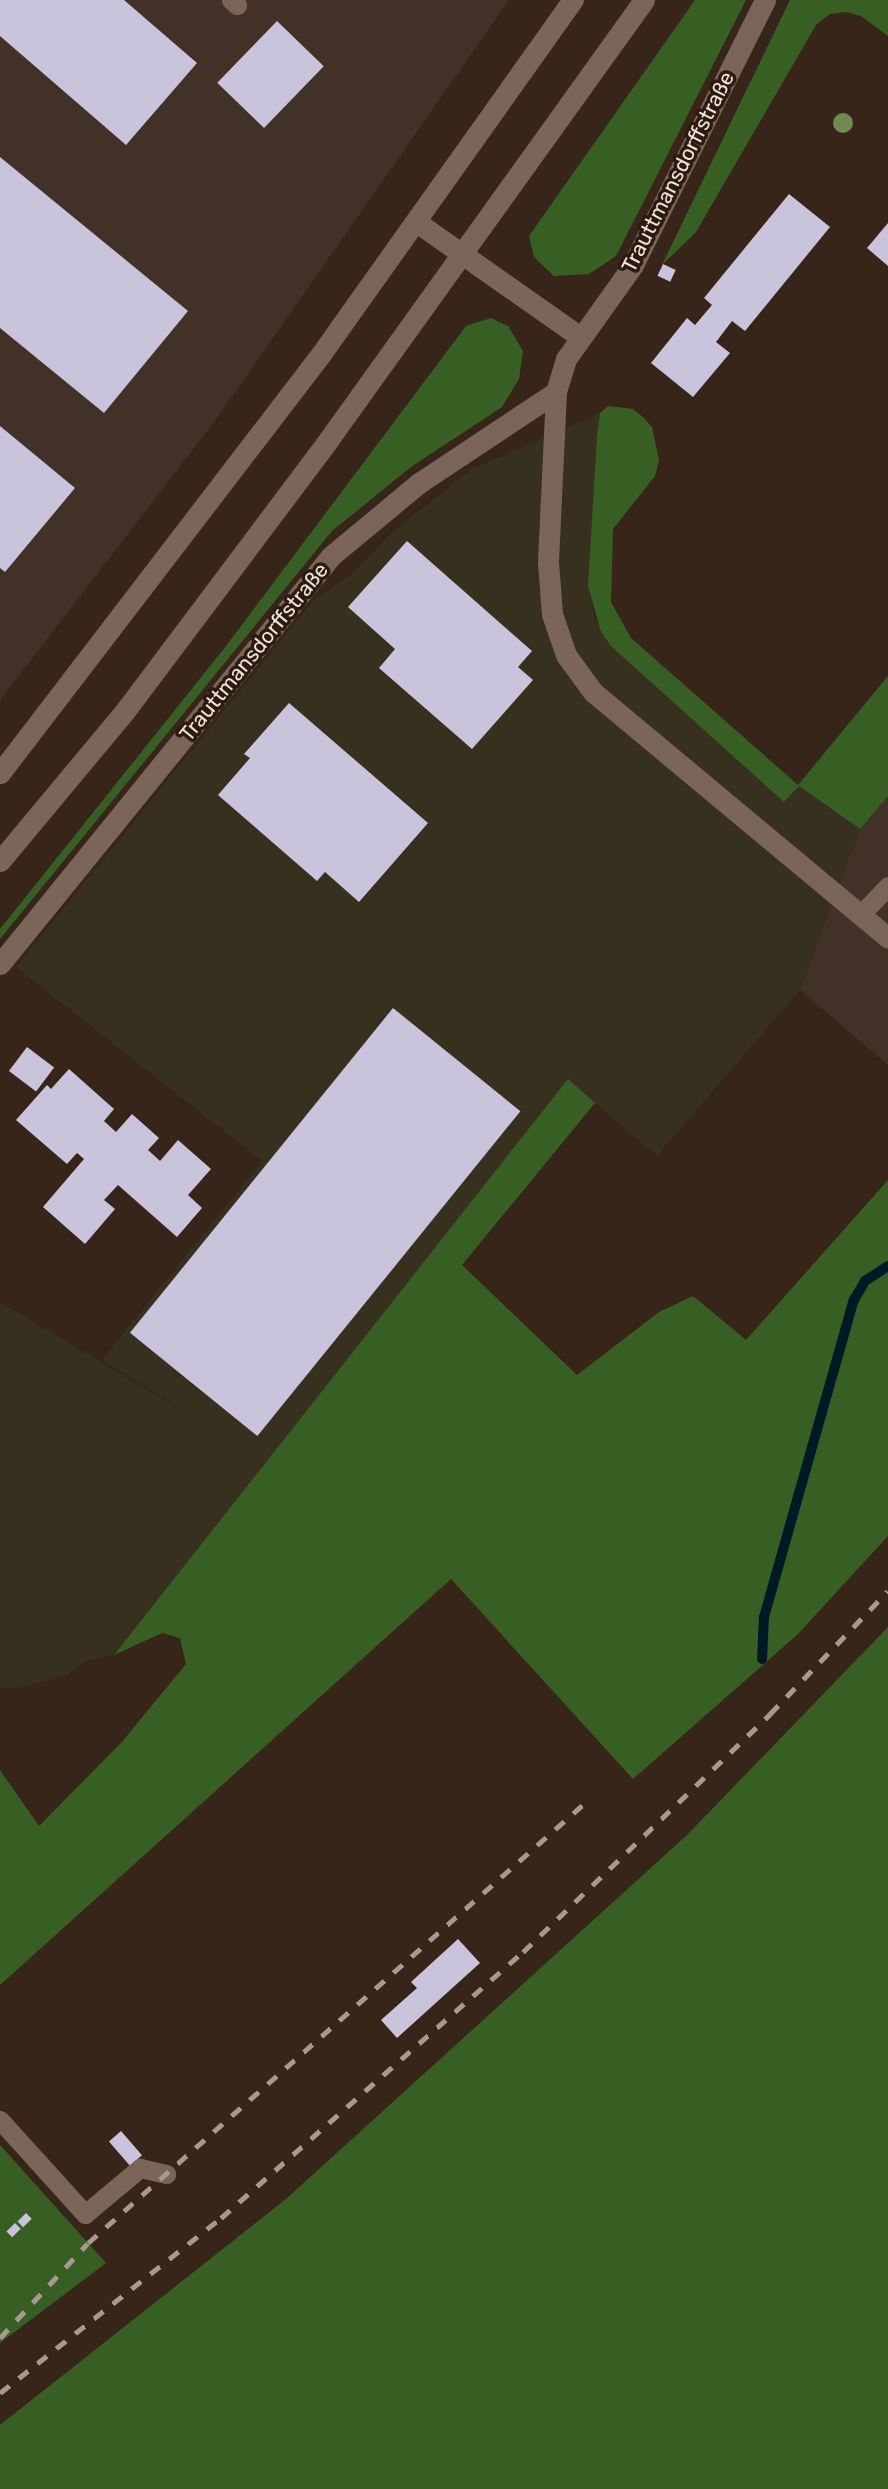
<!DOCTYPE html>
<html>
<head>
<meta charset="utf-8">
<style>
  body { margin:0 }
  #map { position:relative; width:888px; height:2489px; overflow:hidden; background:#372519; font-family:Rubik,sans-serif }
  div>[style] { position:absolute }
  .commercial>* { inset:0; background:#37301f }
  .industrial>* { inset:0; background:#413126 }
  .green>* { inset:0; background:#375f23 }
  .stream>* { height:10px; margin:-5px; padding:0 5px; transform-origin:5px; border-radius:5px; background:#001924 }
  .building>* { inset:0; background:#c9c3dc; transform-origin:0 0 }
  .lane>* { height:19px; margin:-9.5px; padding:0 9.5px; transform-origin:9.5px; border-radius:9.5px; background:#7a6558 }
  .street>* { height:21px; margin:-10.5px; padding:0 10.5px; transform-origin:10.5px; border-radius:10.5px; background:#7a6558 }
  .secondary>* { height:21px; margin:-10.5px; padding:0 10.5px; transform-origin:10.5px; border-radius:10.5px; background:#7a6558 }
  .rail>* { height:5px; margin-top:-2.5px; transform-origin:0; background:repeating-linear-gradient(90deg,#a89990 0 12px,transparent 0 24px) }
  .trees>* { width:20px; height:20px; margin:-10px; border-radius:50%; background:#718a54 }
  span { translate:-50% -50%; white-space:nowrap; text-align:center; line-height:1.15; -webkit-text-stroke:7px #2c1b0f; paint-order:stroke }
  .street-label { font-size:21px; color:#efe3db }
</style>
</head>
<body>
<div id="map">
  <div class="commercial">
    <div style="clip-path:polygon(600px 413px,588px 586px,595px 620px,785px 802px,798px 786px,860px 829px,800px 990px,657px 1156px,568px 1080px,114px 1655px,85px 1661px,68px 1675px,17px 1688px,0 1688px,0 1302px,249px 1450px,102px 1360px,262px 1161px,16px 967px,313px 601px,351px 574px,390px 534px,472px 469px)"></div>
  </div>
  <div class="industrial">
    <div style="clip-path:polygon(0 0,509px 0,217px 418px,0 700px)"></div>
    <div style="clip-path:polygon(888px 796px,888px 1065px,800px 990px,860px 829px)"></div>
  </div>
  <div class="green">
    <div style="clip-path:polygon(695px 0,746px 0,616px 256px,589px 274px,554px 276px,534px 257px,529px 236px)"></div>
    <div style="clip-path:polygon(790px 0,888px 0,888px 36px,861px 16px,846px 12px,830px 14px,816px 25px,696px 232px,662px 265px)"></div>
    <div style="clip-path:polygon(491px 318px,508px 326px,523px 351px,519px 379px,502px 407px,411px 467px,332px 531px,0 939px,0 929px,226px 646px,466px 326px)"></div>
    <div style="clip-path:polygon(608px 406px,633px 409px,644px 418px,652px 427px,659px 460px,655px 476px,613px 529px,611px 602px,631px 638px,798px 785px,888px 676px,888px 796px,860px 829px,799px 786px,784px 802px,611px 646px,601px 632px,588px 586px,597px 436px,600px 413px)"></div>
    <div style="clip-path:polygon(568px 1079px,595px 1103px,462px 1265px,577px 1375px,659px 1312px,693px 1296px,746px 1340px,888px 1180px,888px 1536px,798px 1634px,633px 1779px,451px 1579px,0 1985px,0 1770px,39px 1826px,121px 1743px,186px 1664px,180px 1638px,162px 1633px,114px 1655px)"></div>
    <div style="clip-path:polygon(888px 1627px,888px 2489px,0 2489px,0 2425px,286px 2199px,687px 1835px)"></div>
    <div style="clip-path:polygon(0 2145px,106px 2263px,0 2343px)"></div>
  </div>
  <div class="stream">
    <div style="left:762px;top:1659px;width:42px;rotate:-87.3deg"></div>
    <div style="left:764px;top:1617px;width:330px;rotate:-74.2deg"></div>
    <div style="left:854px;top:1300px;width:22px;rotate:-60deg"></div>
    <div style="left:865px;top:1281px;width:27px;rotate:-33deg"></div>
  </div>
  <div class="building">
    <div style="clip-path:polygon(0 0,124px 0,197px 63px,126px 145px,0 36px)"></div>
    <div style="left:277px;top:21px;width:65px;height:86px;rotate:44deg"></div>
    <div style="clip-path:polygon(0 157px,188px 311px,104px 413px,0 328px)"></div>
    <div style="clip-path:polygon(789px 194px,830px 227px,745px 331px,732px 321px,716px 342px,730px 353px,693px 397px,651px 363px,687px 318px,695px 325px,712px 305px,704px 298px)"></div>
    <div style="clip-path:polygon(888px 223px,888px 266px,867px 248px)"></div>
    <div style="left:663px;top:264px;width:14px;height:13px;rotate:25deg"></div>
    <div style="clip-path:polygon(0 426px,75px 488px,5px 572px,0 568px)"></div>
    <div style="clip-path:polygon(407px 541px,532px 651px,518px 667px,533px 680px,472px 749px,379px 668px,395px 649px,348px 607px)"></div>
    <div style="clip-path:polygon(289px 703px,428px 823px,359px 902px,325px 872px,317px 881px,218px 795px,250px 758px,244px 754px)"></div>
    <div style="left:393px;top:1008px;width:164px;height:418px;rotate:39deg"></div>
    <div style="left:27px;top:1047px;width:34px;height:30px;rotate:37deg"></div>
    <div style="clip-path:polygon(69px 1069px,114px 1109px,104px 1121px,116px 1132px,132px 1114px,159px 1138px,148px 1150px,160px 1161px,178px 1140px,211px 1169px,188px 1195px,202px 1208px,177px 1237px,118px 1185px,104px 1200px,115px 1209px,85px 1244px,43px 1207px,84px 1159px,77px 1153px,67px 1164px,16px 1120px,47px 1085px,51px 1089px)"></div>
    <div style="clip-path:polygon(458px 1939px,480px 1963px,397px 2038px,381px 2020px,417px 1988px,411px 1982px)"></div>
    <div style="left:121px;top:2131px;width:32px;height:16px;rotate:49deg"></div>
    <div style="left:26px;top:2213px;width:8px;height:12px;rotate:45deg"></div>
    <div style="left:15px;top:2223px;width:8px;height:12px;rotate:45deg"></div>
  </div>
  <div class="lane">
    <div style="left:231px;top:0;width:8px;rotate:40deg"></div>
    <div style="left:860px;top:915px;width:40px;rotate:-46deg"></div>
    <div style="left:0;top:2120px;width:127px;rotate:47.9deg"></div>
    <div style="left:85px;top:2214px;width:72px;rotate:-39.9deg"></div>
    <div style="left:140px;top:2168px;width:27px;rotate:13deg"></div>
  </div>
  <div class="street">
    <div style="left:765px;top:0;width:296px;rotate:116.5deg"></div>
    <div style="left:633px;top:265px;width:115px;rotate:125.5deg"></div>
    <div style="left:566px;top:359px;width:34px;rotate:107deg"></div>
    <div style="left:556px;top:392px;width:170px;rotate:92.7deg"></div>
    <div style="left:548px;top:562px;width:52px;rotate:85.6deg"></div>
    <div style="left:552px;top:614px;width:43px;rotate:71.1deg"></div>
    <div style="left:566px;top:655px;width:46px;rotate:53.9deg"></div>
    <div style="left:593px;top:692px;width:384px;rotate:39.8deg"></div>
    <div style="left:418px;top:223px;width:197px;rotate:35.1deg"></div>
    <div style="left:0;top:964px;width:525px;rotate:-50.95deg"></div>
    <div style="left:331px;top:556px;width:114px;rotate:-39.7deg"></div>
    <div style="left:419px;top:483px;width:164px;rotate:-33.6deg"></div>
  </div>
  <div class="secondary">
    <div style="left:0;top:773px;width:528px;rotate:-52.54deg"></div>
    <div style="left:321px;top:354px;width:435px;rotate:-54.6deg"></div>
    <div style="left:0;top:861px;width:195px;rotate:-50.2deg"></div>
    <div style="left:125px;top:711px;width:340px;rotate:-53.1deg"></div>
    <div style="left:329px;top:439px;width:540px;rotate:-54.34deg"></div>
  </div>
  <div class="rail">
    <div style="left:0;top:2338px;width:129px;rotate:-47.2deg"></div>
    <div style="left:88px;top:2243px;width:665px;rotate:-41.53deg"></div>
    <div style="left:0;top:2393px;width:282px;rotate:-38.4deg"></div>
    <div style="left:221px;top:2218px;width:402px;rotate:-41.4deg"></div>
    <div style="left:523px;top:1952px;width:343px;rotate:-43.9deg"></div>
    <div style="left:770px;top:1714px;width:170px;rotate:-46.2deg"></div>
  </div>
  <div class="trees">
    <div style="left:843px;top:123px"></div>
  </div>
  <div class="street-label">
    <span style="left:678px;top:172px;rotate:-63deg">Trauttmansdorffstraße</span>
    <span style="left:254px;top:652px;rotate:-51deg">Trauttmansdorffstraße</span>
  </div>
</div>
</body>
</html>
